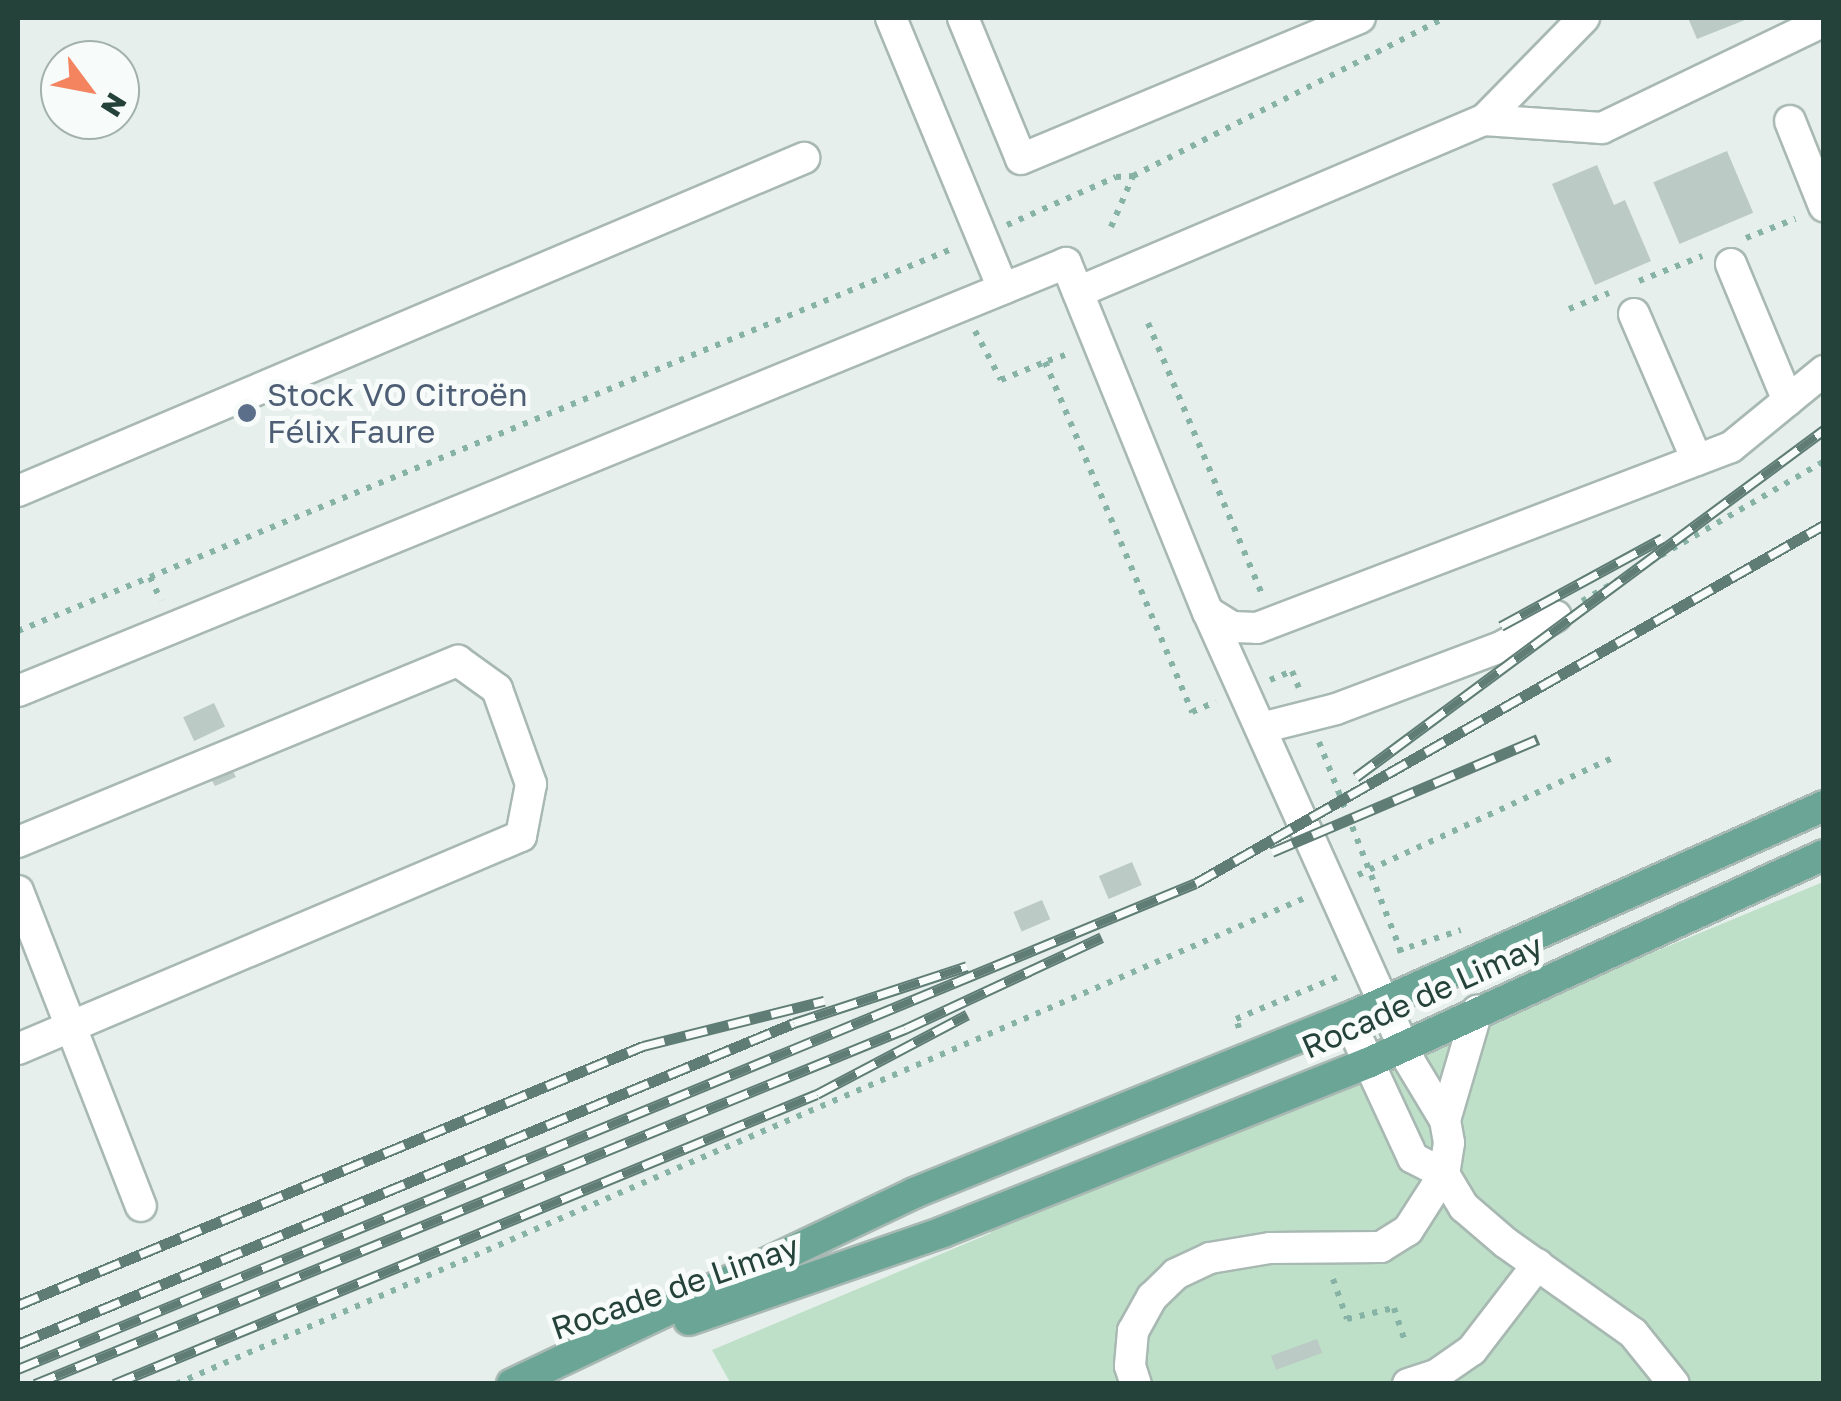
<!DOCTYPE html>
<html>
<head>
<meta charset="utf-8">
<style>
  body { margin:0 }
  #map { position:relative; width:1841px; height:1401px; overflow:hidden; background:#e6efeb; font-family:"Golos Text",sans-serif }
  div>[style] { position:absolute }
  .green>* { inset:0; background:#bfe0c8 }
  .building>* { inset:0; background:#bbcac4; transform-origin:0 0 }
  .path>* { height:6px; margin-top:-3px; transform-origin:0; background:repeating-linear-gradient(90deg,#86b3a5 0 5px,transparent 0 13px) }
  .roads { filter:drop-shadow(2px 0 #a8b8b2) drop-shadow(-2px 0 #a8b8b2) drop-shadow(0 2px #a8b8b2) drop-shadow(0 -2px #a8b8b2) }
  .minor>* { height:30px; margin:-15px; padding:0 15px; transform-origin:15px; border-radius:15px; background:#fff }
  .major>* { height:30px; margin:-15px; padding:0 15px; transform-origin:15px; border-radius:15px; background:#6aa596 }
  .rail>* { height:11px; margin-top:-5.5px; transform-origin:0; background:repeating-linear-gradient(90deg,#f7fbf9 0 22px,#5f7d75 0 44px); box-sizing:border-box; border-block:2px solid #5f7d75 }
  .dots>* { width:28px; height:28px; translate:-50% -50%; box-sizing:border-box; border:5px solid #f7fbf9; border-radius:50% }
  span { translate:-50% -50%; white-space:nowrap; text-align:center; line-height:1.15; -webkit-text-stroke:10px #f7fbf9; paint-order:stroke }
  .service-label { font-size:32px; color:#4e5e75 }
  .left { translate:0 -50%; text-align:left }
  .street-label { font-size:32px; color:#24423a }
  .frame { position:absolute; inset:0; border:20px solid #24423a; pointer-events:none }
  .north { position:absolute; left:40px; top:40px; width:100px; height:100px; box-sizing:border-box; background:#f7fbf9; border:2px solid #a3b1ad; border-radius:50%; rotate:122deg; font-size:28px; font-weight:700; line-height:40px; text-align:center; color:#24423a }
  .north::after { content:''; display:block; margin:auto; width:35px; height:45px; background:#f4845f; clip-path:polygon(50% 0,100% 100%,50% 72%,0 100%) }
</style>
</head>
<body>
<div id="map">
  <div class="green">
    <div style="clip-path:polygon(1823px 882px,1823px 1383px,731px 1384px,712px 1350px,991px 1233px,989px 1228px)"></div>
  </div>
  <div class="building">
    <div style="clip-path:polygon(1688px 18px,1750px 18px,1697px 39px)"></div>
    <div style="left:1727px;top:151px;width:67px;height:80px;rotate:67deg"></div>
    <div style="clip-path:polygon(1597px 165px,1614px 205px,1625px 200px,1651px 261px,1595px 285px,1552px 184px)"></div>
    <div style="left:214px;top:703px;width:26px;height:34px;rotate:65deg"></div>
    <div style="clip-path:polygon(229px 764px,236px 777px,215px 786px,209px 775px)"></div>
    <div style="left:1132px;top:862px;width:25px;height:36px;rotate:67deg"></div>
    <div style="left:1042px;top:900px;width:21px;height:31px;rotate:67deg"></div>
    <div style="left:1317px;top:1339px;width:15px;height:49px;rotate:70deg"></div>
  </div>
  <div class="path">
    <div style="left:1007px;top:225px;width:119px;rotate:-23.8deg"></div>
    <div style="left:1116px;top:177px;width:17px;rotate:-3deg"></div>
    <div style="left:1111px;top:227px;width:56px;rotate:-66.7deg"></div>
    <div style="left:1133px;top:176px;width:350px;rotate:-26.9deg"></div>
    <div style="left:1746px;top:238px;width:53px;rotate:-21.2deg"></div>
    <div style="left:1639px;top:281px;width:68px;rotate:-21.6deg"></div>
    <div style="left:1569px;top:309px;width:43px;rotate:-21.8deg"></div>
    <div style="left:1148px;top:323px;width:294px;rotate:67.2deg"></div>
    <div style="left:975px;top:331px;width:55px;rotate:62deg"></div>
    <div style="left:1001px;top:380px;width:48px;rotate:-22.2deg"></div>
    <div style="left:1065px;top:355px;width:21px;rotate:161deg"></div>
    <div style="left:1045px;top:362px;width:380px;rotate:67.2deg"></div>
    <div style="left:1192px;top:712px;width:26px;rotate:-23deg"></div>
    <div style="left:150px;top:577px;width:869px;rotate:-22.25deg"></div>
    <div style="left:1582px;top:601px;width:280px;rotate:-30deg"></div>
    <div style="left:18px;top:631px;width:143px;rotate:-22.2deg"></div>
    <div style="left:150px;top:577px;width:26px;rotate:65deg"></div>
    <div style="left:1270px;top:680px;width:24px;rotate:-22deg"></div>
    <div style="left:1292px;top:671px;width:18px;rotate:68deg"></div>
    <div style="left:1319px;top:742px;width:233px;rotate:68.6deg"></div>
    <div style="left:1358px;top:875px;width:283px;rotate:-24.7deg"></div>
    <div style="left:1397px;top:951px;width:67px;rotate:-18.2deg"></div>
    <div style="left:1239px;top:1028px;width:9px;rotate:-108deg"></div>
    <div style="left:1236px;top:1019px;width:113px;rotate:-22.5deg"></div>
    <div style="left:1333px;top:1279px;width:42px;rotate:70.7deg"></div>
    <div style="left:1347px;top:1319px;width:48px;rotate:-13.2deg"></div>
    <div style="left:1394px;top:1308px;width:33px;rotate:72deg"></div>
    <div style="left:176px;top:1384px;width:1229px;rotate:-23.29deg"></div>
  </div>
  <div class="roads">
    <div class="minor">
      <div style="left:891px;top:18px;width:293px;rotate:67.5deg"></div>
      <div style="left:963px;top:18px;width:152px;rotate:67.6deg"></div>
      <div style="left:1021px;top:159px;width:367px;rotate:-22.6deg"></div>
      <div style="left:1484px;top:120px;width:118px;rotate:3.9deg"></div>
      <div style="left:1602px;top:128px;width:246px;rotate:-25.7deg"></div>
      <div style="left:1790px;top:121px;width:92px;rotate:68.2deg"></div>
      <div style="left:1731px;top:264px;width:148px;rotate:67.4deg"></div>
      <div style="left:1078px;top:292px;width:441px;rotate:-23deg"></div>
      <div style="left:1484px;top:120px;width:143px;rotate:-45.6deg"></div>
      <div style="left:1634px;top:314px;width:159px;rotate:66.7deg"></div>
      <div style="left:18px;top:491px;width:854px;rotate:-22.96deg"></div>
      <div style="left:1208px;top:612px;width:28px;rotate:32deg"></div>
      <div style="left:1232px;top:627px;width:25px;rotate:2deg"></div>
      <div style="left:1257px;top:628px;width:507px;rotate:-20.9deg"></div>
      <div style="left:1731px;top:447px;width:120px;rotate:-39.3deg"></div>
      <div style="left:18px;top:691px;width:1132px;rotate:-22.21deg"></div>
      <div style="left:1066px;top:263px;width:377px;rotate:67.9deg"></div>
      <div style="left:1208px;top:612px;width:493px;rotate:65.8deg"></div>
      <div style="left:1410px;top:1062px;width:68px;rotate:58.9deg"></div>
      <div style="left:1445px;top:1120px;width:23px;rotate:80deg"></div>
      <div style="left:1449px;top:1143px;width:31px;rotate:99deg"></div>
      <div style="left:1444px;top:1174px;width:67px;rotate:122.7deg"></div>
      <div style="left:1408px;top:1230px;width:32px;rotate:148deg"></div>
      <div style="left:1381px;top:1247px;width:111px;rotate:179.5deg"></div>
      <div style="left:1270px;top:1248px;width:61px;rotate:170.5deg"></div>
      <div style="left:1210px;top:1258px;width:38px;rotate:155deg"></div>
      <div style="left:1176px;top:1274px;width:33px;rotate:136deg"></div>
      <div style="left:1152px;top:1297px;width:39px;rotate:119deg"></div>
      <div style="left:1133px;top:1331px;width:35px;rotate:95deg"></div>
      <div style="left:1130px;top:1366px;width:19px;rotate:72deg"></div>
      <div style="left:1265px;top:727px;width:73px;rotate:-14.2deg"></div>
      <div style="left:1336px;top:709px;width:176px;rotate:-20.6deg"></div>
      <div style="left:1501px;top:647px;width:63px;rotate:-29.4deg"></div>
      <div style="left:18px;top:842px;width:476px;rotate:-22.4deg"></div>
      <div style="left:458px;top:661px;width:48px;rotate:35.7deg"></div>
      <div style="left:497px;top:689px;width:101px;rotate:70.3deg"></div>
      <div style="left:531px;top:784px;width:53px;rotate:100.9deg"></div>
      <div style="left:521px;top:836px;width:546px;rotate:157.05deg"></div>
      <div style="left:18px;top:891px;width:338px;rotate:68.7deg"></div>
      <div style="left:1348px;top:1018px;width:154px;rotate:65.1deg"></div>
      <div style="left:1413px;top:1158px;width:35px;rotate:27deg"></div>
      <div style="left:1444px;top:1174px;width:39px;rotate:59deg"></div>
      <div style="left:1464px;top:1207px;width:55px;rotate:40.6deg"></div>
      <div style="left:1506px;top:1243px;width:156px;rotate:35.3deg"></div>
      <div style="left:1633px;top:1333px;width:65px;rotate:51.2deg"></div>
      <div style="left:1445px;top:1120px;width:114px;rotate:-73.6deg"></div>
      <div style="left:1408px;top:1384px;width:29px;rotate:-18deg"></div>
      <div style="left:1436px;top:1375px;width:44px;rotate:-34.8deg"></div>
      <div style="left:1472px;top:1350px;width:108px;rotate:-52.5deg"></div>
    </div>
    <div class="major">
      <div style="left:689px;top:1320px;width:269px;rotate:-19.1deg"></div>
      <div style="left:943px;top:1232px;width:457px;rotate:-21.7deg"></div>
      <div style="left:1368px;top:1063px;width:501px;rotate:-24.52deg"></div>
      <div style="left:512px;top:1384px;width:445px;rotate:-25.4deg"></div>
      <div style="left:914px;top:1193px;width:468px;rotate:-22deg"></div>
      <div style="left:1348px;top:1018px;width:521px;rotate:-24.01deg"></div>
    </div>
  </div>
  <div class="rail">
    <div style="left:1501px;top:626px;width:184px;rotate:-28.5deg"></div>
    <div style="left:1356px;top:777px;width:583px;rotate:-36.56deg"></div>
    <div style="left:1272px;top:852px;width:289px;rotate:-23deg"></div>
    <div style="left:18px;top:1305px;width:677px;rotate:-22.51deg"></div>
    <div style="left:643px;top:1046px;width:187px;rotate:-14deg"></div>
    <div style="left:18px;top:1344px;width:840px;rotate:-22.47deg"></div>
    <div style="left:794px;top:1023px;width:182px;rotate:-18.2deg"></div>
    <div style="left:18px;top:1369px;width:1274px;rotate:-22.42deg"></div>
    <div style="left:1196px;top:883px;width:723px;rotate:-29.69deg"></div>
    <div style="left:35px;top:1384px;width:940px;rotate:-22.2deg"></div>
    <div style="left:905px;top:1029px;width:217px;rotate:-25deg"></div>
    <div style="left:114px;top:1384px;width:760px;rotate:-22.42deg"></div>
    <div style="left:817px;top:1094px;width:170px;rotate:-27.8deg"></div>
  </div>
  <div class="dots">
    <div style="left:247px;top:413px;background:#5c6f8a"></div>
  </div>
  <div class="service-label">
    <span class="left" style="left:267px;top:413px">Stock VO Citroën<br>Félix Faure</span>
  </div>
  <div class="street-label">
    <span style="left:1422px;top:996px;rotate:-24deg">Rocade de Limay</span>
    <span style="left:675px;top:1287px;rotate:-19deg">Rocade de Limay</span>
  </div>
  <div class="frame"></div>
  <div class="north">N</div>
</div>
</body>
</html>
